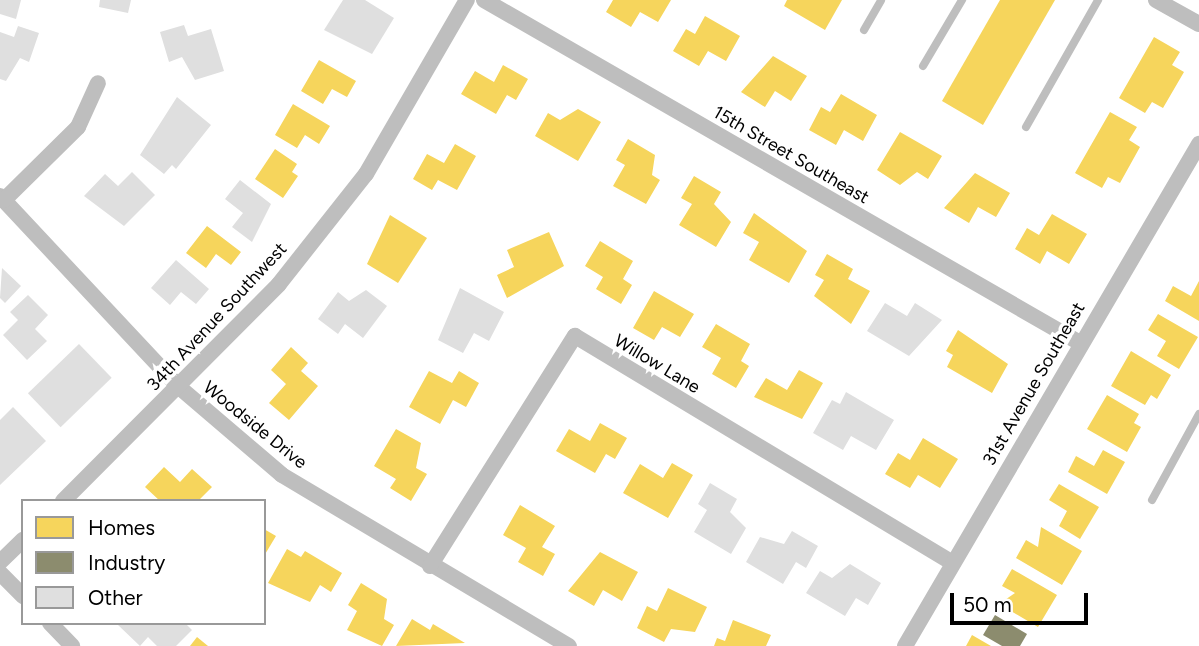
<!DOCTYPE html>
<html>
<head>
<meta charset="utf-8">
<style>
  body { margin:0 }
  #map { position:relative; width:1199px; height:646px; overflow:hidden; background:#fff; font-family:Figtree,sans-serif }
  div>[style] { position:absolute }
  .homes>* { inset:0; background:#f6d55c }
  .industry>* { inset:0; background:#8c8c6e }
  .building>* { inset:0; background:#dfdfdf; transform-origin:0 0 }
  .lane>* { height:8px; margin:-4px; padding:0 4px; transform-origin:4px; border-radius:4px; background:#bebebe }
  .street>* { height:16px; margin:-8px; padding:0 8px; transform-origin:8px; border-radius:8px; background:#bebebe }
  span { translate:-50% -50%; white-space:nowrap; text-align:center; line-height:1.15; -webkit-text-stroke:7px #fff; paint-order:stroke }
  .street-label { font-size:18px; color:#000 }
  .legend { position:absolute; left:21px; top:499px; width:245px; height:126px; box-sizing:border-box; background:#fff; border:2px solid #999; margin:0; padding:9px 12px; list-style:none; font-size:21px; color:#000 }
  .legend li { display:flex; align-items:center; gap:14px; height:35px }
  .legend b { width:35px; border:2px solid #999 }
  .scale { position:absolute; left:950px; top:593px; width:138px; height:32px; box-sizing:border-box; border:4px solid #000; border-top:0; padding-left:9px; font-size:21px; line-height:24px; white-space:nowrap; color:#000; -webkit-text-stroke:5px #fff; paint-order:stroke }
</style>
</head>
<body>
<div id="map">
  <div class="homes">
    <div style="clip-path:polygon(613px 0,671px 0,658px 22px,640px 12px,631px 27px,606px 12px)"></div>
    <div style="clip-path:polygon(787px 0,842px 0,825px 30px,784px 6px)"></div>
    <div style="clip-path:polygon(1000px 0,1055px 0,983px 125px,942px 101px)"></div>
    <div style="clip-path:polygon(705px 16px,740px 36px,726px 61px,708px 51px,699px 66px,673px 51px,686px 29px,695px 34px)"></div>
    <div style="clip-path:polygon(1154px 37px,1180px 52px,1172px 65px,1184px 72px,1163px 108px,1152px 102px,1145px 113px,1119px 98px)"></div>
    <div style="clip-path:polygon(773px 56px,807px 76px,791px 101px,775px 91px,765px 107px,741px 92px)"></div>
    <div style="clip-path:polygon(319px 60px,356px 81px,347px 97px,332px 89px,323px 104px,301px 91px)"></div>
    <div style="clip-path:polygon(503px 65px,528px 79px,516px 100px,507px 95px,496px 114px,461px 94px,475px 71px,494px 82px)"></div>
    <div style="clip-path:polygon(841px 94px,877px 115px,863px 141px,844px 130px,836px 145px,809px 130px,821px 107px,830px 112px)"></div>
    <div style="clip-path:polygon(293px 104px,330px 126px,319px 144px,305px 135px,297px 148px,275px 135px)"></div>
    <div style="clip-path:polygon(578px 109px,601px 122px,578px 161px,535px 136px,548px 113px,560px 120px)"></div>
    <div style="clip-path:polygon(1110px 112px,1137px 127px,1129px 140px,1140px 147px,1120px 183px,1108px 177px,1102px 188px,1075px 173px)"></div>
    <div style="clip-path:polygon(900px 132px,942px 156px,928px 179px,917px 172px,900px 185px,877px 170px)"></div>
    <div style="clip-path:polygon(628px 139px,655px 155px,652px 175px,660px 180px,646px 204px,613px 186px,625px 165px,616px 160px)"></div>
    <div style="clip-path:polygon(455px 144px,476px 156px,457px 190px,438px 180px,432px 190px,413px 179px,427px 154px,444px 163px)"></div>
    <div style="clip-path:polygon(275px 149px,297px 164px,292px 172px,298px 176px,283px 198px,255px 179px)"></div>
    <div style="clip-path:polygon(975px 173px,1010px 193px,996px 217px,978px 207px,969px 223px,944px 208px)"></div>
    <div style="clip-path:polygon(694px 176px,721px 192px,714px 204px,731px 222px,716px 247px,679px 225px,692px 204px,681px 198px)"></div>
    <div style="clip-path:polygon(754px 213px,807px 251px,789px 283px,749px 260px,759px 242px,743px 233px)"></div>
    <div style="clip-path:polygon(1052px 214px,1087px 234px,1069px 264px,1047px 251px,1040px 264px,1015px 249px,1027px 228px,1039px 235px)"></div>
    <div style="clip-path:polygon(390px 215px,427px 238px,398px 283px,367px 264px)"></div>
    <div style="clip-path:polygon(207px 226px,241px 252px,231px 265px,216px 254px,206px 268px,186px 253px)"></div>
    <div style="clip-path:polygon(549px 232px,564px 266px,507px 298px,497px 275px,514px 267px,507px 250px)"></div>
    <div style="clip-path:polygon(600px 241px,633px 261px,623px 279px,632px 285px,621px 304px,596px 289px,603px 277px,585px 266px)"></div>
    <div style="clip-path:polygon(827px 254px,853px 269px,848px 279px,870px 291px,851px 324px,814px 296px,824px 280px,815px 275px)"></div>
    <div style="clip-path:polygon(1199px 281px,1199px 321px,1165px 301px,1173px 286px,1191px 296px)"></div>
    <div style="clip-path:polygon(654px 291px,694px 314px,680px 337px,662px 327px,654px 340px,633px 328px)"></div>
    <div style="clip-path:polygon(1158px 314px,1198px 337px,1179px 369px,1157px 356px,1166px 341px,1148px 330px)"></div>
    <div style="clip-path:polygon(716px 324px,750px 344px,741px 361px,749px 366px,736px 388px,712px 374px,721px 358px,702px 347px)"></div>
    <div style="clip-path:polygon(958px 330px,1008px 364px,992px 393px,947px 367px,953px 355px,946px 351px)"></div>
    <div style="clip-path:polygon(291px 347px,308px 363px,301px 371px,318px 386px,289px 420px,269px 403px,286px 384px,271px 370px)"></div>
    <div style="clip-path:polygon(1131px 351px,1171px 375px,1157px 399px,1151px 395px,1145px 405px,1111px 386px)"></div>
    <div style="clip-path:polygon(799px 370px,823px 383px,802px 419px,754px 397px,766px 378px,787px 390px)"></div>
    <div style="clip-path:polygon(429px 371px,452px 383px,459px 371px,479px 383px,466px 407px,453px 400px,440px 424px,409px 407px)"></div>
    <div style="clip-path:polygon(1107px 395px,1139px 414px,1134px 423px,1141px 427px,1127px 452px,1087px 429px)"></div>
    <div style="clip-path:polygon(600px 423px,627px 438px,615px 459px,606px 454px,595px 473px,556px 451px,569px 429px,590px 441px)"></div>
    <div style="clip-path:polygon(396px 429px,421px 443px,416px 468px,427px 474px,411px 501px,390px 488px,396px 479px,374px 466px)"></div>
    <div style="clip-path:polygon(923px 438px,958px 459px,940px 488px,918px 475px,910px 488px,885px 474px,898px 453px,910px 460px)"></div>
    <div style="clip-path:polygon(1103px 450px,1125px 462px,1107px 494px,1068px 472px,1076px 456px,1094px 466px)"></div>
    <div style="clip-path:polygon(672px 463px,693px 475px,668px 518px,623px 493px,640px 464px,663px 478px)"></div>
    <div style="clip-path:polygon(164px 467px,180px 482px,192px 469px,212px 487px,198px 501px,160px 501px,145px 487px)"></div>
    <div style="clip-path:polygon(1059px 484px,1099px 507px,1080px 539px,1059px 526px,1067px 511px,1049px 500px)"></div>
    <div style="clip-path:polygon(520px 505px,555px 526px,542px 547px,555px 554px,543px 576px,518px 562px,526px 548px,503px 535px)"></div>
    <div style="clip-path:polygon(1041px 527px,1082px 551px,1062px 585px,1016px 558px,1026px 540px,1038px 547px)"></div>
    <div style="clip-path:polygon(264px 529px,276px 536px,264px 556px)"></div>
    <div style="clip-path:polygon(287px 549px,301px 557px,305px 551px,342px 573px,331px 592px,320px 585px,310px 602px,268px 583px)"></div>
    <div style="clip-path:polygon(600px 552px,638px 572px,622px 601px,603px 590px,594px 606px,568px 591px)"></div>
    <div style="clip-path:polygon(1012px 569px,1057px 595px,1038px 627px,999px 604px,1015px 593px,1002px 586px)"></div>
    <div style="clip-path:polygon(361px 583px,387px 599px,384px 619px,394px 625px,382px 646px,347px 630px,357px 611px,348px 605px)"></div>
    <div style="clip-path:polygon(668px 588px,707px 607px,695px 632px,671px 629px,664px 642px,637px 628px,647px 606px,657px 611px)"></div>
    <div style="clip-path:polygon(412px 619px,430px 630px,433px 624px,465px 643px,396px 646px)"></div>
    <div style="clip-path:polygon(733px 620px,771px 635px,766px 646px,714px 646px,717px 638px,725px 641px)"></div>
    <div style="clip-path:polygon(972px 635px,991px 646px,966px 646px)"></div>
    <div style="clip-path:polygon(197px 637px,208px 646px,190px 646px)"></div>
  </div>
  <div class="industry">
    <div style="clip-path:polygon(995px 615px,1027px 634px,1020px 646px,1002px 646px,983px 635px)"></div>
  </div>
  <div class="building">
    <div style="clip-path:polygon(0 0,21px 0,16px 19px,0 14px)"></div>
    <div style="clip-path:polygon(100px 0,131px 0,128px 13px,99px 7px)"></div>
    <div style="clip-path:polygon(343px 0,365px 0,394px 18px,372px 54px,324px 30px)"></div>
    <div style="clip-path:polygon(184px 25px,188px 36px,211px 29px,224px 71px,195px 80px,182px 57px,169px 62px,160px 32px)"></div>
    <div style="clip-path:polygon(18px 26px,39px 33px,29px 62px,20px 58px,6px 81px,0 79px,0 32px,14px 37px)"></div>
    <div style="clip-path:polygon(177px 97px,211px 125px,176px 169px,172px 165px,164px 174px,140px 155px)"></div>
    <div style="clip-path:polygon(132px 172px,155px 195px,124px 226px,84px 196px,105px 174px,118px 186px)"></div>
    <div style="clip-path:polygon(240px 180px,271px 204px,252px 242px,232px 227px,243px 213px,225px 199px)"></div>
    <div style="clip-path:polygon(176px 260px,209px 289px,196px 304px,181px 292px,170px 305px,151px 288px)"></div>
    <div style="clip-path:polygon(2px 268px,21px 286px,5px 303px,0 298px)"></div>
    <div style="clip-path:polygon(460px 288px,504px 312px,489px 341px,474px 333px,463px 353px,438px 340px)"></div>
    <div style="clip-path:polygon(366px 290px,387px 306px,363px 338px,345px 324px,338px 334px,318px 319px,338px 292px,349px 301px)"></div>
    <div style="clip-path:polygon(28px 295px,48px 315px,35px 329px,47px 341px,27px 360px,3px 335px,18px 320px,10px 312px)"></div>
    <div style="clip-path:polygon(885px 303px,907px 316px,915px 303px,942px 320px,909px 356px,867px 331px)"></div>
    <div style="left:79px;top:344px;width:47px;height:71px;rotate:46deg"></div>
    <div style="clip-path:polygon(846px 392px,894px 420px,876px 450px,851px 436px,843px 450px,813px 433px,832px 400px,840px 404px)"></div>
    <div style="clip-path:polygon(13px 407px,46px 441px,0 485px,0 420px)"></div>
    <div style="clip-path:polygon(710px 483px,737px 499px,730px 512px,746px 528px,731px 554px,694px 532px,707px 510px,698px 504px)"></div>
    <div style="clip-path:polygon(792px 531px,818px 546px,806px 568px,796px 562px,783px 584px,746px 562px,760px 537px,784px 544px)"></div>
    <div style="clip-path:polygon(850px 564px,881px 583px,868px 605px,856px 598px,845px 616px,806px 593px,820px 571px,832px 578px)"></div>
    <div style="clip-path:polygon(185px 623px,192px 630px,176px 646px,157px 646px,148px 637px,140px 646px,118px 625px)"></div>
  </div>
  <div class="lane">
    <div style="left:864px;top:30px;width:34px;rotate:-60deg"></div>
    <div style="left:923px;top:66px;width:77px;rotate:-59.4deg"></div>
    <div style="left:1026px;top:127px;width:146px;rotate:-60.4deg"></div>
    <div style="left:1152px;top:500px;width:98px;rotate:-61.3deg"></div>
  </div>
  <div class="street">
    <div style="left:484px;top:0;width:688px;rotate:29.92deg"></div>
    <div style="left:1156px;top:0;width:49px;rotate:29.2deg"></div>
    <div style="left:0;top:196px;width:262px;rotate:46.9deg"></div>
    <div style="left:179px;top:387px;width:135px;rotate:40.5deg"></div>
    <div style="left:282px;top:475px;width:334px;rotate:30.8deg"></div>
    <div style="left:4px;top:200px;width:104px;rotate:-44.6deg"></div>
    <div style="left:78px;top:127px;width:48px;rotate:-65.6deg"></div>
    <div style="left:63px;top:501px;width:306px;rotate:-45.1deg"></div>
    <div style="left:279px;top:284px;width:140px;rotate:-51.7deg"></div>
    <div style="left:366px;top:174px;width:201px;rotate:-59.9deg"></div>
    <div style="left:0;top:562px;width:32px;rotate:-44deg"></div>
    <div style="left:430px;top:566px;width:272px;rotate:-57.8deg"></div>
    <div style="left:575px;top:336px;width:441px;rotate:31deg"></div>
    <div style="left:0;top:573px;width:33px;rotate:45deg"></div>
    <div style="left:50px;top:623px;width:32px;rotate:46deg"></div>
    <div style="left:905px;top:646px;width:582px;rotate:-59.64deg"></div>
  </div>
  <div class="street-label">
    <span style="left:791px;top:155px;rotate:30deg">15th Street Southeast</span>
    <span style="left:217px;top:317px;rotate:-47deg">34th Avenue Southwest</span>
    <span style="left:657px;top:364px;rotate:31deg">Willow Lane</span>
    <span style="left:1034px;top:384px;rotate:-60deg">31st Avenue Southeast</span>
    <span style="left:255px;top:425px;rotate:39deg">Woodside Drive</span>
  </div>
  <ul class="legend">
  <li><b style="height:19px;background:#f6d55c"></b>Homes</li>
  <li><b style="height:19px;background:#8c8c6e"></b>Industry</li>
  <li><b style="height:19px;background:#dfdfdf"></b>Other</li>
  </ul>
  <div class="scale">50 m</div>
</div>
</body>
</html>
